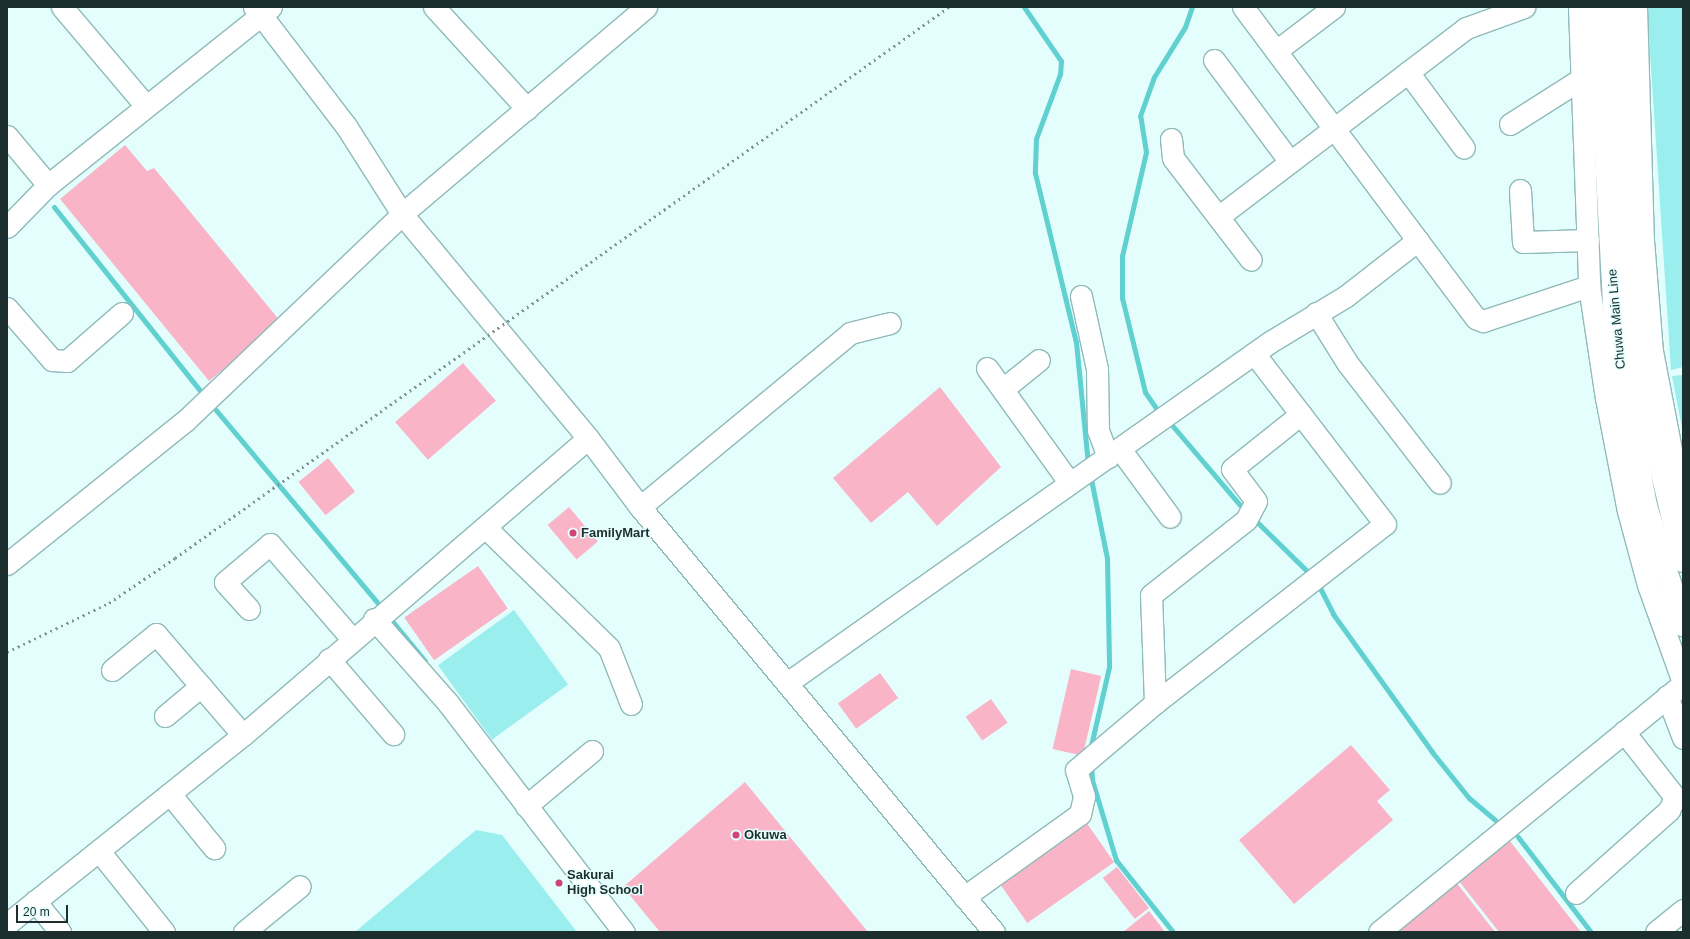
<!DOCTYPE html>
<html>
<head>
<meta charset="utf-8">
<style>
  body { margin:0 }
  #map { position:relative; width:1690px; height:939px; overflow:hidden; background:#e3fefd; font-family:Helvetica,sans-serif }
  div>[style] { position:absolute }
  .green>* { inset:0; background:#9beeee; transform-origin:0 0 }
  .stream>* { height:5px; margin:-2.5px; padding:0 2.5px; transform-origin:2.5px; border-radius:2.5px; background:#60d0d0 }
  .building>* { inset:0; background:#f9b5c7; transform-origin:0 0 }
  .roads { filter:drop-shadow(1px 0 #90baba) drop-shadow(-1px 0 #90baba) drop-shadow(0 1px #90baba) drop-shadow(0 -1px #90baba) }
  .minor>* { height:21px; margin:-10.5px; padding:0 10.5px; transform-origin:10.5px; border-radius:10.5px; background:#fff }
  .major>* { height:22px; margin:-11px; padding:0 11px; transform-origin:11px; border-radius:11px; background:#fff }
  .rail>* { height:3px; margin-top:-1.5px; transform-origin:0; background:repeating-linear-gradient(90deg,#819797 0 2px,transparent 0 6px) }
  .dots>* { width:11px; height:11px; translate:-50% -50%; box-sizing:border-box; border:2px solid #e3fefd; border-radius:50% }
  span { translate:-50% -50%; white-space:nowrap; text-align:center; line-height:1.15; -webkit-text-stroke:3px #e3fefd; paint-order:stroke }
  .street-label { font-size:13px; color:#1c2e2e }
  .poi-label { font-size:13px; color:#1c2e2e; font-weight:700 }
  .left { translate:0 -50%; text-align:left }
  .frame { position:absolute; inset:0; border:8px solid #1c2e2e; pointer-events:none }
  .scale { position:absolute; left:16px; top:905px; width:52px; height:18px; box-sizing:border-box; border:2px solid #1c2e2e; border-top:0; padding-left:5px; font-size:12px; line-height:14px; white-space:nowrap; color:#1c2e2e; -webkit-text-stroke:3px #e3fefd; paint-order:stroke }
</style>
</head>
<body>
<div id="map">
  <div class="green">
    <div style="clip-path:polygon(1647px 7px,1683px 7px,1683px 367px,1671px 370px)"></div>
    <div style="clip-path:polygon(1683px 375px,1683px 433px,1672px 376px)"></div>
    <div style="left:514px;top:610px;width:92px;height:94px;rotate:54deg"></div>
    <div style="clip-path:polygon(476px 830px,502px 835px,577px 932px,355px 932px)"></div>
  </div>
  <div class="stream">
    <div style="left:1024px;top:7px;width:65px;rotate:55.6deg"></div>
    <div style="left:1061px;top:61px;width:13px;rotate:94deg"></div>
    <div style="left:1060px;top:74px;width:69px;rotate:110.3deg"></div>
    <div style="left:1036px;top:139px;width:34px;rotate:92deg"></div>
    <div style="left:1035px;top:173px;width:174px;rotate:76.4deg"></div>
    <div style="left:1076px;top:342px;width:124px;rotate:84.4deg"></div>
    <div style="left:54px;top:207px;width:243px;rotate:51.5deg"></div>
    <div style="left:210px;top:403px;width:268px;rotate:50deg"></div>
    <div style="left:1156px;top:408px;width:19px;rotate:-125deg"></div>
    <div style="left:1145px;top:392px;width:97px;rotate:-103.7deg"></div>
    <div style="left:1122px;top:298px;width:42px;rotate:-90deg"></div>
    <div style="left:1122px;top:256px;width:107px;rotate:-77deg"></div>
    <div style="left:1146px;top:152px;width:36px;rotate:-99deg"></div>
    <div style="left:1140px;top:116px;width:41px;rotate:-70.3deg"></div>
    <div style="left:1154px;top:77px;width:59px;rotate:-58.2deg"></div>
    <div style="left:1185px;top:27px;width:21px;rotate:-71deg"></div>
    <div style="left:1171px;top:424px;width:116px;rotate:49.6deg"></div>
    <div style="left:1090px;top:474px;width:86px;rotate:78.6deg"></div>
    <div style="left:1107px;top:558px;width:109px;rotate:88.9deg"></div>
    <div style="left:1109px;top:667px;width:85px;rotate:102.9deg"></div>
    <div style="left:1252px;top:517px;width:84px;rotate:44.5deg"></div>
    <div style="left:1317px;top:582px;width:36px;rotate:63deg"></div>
    <div style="left:1333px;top:614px;width:170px;rotate:54.3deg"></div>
    <div style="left:1432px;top:752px;width:59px;rotate:51.2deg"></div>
    <div style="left:1469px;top:798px;width:34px;rotate:40deg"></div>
    <div style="left:388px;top:616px;width:58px;rotate:50.6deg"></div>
    <div style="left:1091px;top:764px;width:16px;rotate:86deg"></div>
    <div style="left:1092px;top:780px;width:84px;rotate:73.3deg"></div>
    <div style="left:1116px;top:860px;width:92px;rotate:51.6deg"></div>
    <div style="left:1518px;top:837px;width:120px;rotate:52.5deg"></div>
  </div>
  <div class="building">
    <div style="clip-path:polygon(125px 145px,147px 171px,154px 168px,281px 322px,209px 381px,60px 199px)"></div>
    <div style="left:463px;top:363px;width:50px;height:90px;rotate:49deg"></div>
    <div style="clip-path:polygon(940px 387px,1001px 467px,937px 526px,908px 492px,871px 523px,833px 478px)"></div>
    <div style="left:328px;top:458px;width:43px;height:38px;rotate:51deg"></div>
    <div style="left:569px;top:507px;width:45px;height:28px;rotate:50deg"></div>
    <div style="left:478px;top:566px;width:52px;height:90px;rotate:55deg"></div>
    <div style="left:1071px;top:669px;width:31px;height:82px;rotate:13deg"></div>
    <div style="left:880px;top:673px;width:31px;height:52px;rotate:54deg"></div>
    <div style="left:991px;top:699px;width:29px;height:31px;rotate:55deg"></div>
    <div style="clip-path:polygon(1351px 745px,1390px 790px,1377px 801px,1393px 820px,1294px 904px,1239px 840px)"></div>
    <div style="clip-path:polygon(745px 782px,868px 932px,660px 932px,623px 887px)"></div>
    <div style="left:1086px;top:822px;width:49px;height:106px;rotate:55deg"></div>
    <div style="clip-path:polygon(1506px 836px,1581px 932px,1499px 932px,1455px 876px)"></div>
    <div style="left:1117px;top:867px;width:52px;height:18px;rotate:52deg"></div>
    <div style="clip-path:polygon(1456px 882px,1495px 932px,1392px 932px)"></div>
    <div style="clip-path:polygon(1149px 911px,1165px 932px,1123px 932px)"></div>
  </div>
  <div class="roads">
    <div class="minor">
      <div style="left:62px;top:7px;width:130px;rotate:49.7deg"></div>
      <div style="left:271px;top:7px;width:13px;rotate:141deg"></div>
      <div style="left:261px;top:15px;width:140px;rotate:52.6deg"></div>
      <div style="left:346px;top:126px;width:104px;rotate:57.5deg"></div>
      <div style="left:402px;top:214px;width:291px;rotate:50.3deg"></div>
      <div style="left:434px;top:7px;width:138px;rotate:47.6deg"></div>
      <div style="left:1243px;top:7px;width:389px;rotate:53.2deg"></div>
      <div style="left:1476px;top:318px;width:8px;rotate:23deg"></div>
      <div style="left:1483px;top:321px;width:112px;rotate:-18.3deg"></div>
      <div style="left:1579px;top:7px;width:279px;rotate:87.9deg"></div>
      <div style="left:1589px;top:286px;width:113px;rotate:81.4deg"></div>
      <div style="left:1606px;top:398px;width:115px;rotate:79deg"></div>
      <div style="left:1628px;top:511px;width:77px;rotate:74.9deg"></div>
      <div style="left:1648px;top:585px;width:103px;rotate:70.2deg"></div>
      <div style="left:1636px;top:7px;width:233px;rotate:88.3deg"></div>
      <div style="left:1643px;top:240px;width:111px;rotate:85.4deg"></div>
      <div style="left:1652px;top:351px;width:164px;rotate:79.1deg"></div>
      <div style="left:1276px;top:51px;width:73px;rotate:-37.2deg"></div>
      <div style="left:1214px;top:60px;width:127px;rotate:53.3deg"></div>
      <div style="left:1408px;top:72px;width:94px;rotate:53.6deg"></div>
      <div style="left:1510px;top:124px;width:88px;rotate:-32.4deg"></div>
      <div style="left:7px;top:136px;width:64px;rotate:50.1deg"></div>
      <div style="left:1171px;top:139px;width:19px;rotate:84deg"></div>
      <div style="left:1173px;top:158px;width:128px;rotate:52.6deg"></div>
      <div style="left:1520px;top:190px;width:52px;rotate:86.7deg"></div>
      <div style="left:1523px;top:242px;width:65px;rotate:-1.8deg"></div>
      <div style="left:1218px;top:217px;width:312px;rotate:-37.3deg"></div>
      <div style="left:1466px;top:28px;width:62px;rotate:-19.9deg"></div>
      <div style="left:7px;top:227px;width:59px;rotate:-45.7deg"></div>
      <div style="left:48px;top:185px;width:273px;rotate:-38.6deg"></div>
      <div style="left:261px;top:15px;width:11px;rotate:-131deg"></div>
      <div style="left:1081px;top:296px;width:75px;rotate:77.6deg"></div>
      <div style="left:1097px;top:369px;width:61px;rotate:89.1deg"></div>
      <div style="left:1098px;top:430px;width:29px;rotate:70deg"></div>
      <div style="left:7px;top:308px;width:69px;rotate:49.1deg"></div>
      <div style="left:52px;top:360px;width:15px;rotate:4deg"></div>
      <div style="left:67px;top:361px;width:73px;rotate:-41.1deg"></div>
      <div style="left:1316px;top:313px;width:60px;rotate:57.9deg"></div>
      <div style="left:1348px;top:364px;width:150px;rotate:52.3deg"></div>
      <div style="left:987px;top:368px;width:140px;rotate:54.3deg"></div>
      <div style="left:1003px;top:389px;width:46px;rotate:-38.9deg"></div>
      <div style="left:1120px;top:449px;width:84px;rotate:53.7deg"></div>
      <div style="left:640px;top:507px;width:273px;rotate:-39.6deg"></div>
      <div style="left:850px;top:333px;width:41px;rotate:-14deg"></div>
      <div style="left:485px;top:527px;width:173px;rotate:44.3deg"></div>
      <div style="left:609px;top:648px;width:60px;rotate:68.6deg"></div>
      <div style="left:7px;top:564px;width:228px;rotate:-38.8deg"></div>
      <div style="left:185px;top:421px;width:300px;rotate:-43.6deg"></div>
      <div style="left:402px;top:214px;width:320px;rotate:-40.3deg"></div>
      <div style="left:249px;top:609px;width:36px;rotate:-132deg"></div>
      <div style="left:225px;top:582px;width:59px;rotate:-40.2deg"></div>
      <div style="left:270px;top:544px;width:125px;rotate:49.2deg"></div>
      <div style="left:374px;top:619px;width:112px;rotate:48.6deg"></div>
      <div style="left:448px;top:703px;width:289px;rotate:52.5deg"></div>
      <div style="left:329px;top:659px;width:99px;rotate:49.5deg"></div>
      <div style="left:112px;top:670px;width:57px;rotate:-39.3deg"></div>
      <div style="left:156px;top:634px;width:133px;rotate:49.3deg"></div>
      <div style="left:787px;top:683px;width:591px;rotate:-35.22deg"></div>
      <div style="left:1270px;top:342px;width:89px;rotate:-31.2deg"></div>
      <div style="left:1346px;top:296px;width:91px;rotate:-37.9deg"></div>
      <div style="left:1667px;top:696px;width:45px;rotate:69.1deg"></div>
      <div style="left:1155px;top:703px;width:108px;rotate:-92.1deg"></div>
      <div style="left:1151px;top:595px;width:121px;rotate:-38.3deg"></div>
      <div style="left:1246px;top:520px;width:21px;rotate:-62deg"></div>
      <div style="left:1256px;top:501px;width:40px;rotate:-127deg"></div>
      <div style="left:1232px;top:469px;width:88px;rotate:-38.6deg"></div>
      <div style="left:165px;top:716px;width:47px;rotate:-39.8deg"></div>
      <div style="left:170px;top:794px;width:70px;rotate:50.8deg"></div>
      <div style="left:526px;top:806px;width:86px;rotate:-39.8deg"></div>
      <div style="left:99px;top:851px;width:104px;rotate:51.3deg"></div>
      <div style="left:1576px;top:893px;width:125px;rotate:-41.7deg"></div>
      <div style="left:1669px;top:810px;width:14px;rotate:-65deg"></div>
      <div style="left:1675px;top:797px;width:83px;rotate:-128.1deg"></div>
      <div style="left:964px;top:897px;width:143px;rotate:-35.6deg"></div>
      <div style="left:1080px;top:814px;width:18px;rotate:-77deg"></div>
      <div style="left:1084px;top:796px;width:27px;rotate:-107deg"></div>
      <div style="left:1076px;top:770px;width:104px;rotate:-40.3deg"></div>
      <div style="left:1155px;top:703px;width:291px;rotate:-37.9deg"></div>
      <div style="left:1385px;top:524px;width:215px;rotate:-127.5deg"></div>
      <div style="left:35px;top:901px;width:40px;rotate:51deg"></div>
      <div style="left:7px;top:924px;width:302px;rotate:-38.7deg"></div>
      <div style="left:243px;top:735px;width:455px;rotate:-40.7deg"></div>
      <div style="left:588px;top:438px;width:86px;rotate:53deg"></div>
      <div style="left:640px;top:507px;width:553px;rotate:50.21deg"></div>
      <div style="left:244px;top:932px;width:72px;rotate:-39.4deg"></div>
      <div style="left:1379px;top:932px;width:392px;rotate:-39.2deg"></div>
      <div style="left:1656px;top:932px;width:35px;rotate:-39deg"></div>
    </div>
    <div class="major">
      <div style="left:1598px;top:7px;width:310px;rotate:86.9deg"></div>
      <div style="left:1615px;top:317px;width:79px;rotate:82.7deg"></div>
      <div style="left:1625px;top:395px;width:113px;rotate:79.3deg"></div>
      <div style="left:1646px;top:506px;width:125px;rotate:72.7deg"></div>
      <div style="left:1618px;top:7px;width:301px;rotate:86.8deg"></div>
      <div style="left:1635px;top:308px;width:107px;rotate:83deg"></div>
      <div style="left:1648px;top:414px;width:151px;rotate:76.6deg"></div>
    </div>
  </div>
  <div class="rail">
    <div style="left:7px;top:652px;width:113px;rotate:-25.7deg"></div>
    <div style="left:109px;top:603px;width:80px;rotate:-34.3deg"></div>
    <div style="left:175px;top:558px;width:950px;rotate:-35.45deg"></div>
  </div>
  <div class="dots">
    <div style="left:573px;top:533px;background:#cf4378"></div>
    <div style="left:736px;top:835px;background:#cf4378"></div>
    <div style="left:559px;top:883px;background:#cf4378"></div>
  </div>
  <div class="street-label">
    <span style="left:1617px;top:319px;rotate:-95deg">Chuwa Main Line</span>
  </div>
  <div class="poi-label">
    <span class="left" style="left:581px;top:533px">FamilyMart</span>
    <span class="left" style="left:744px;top:835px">Okuwa</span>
    <span class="left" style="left:567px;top:883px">Sakurai<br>High School</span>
  </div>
  <div class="frame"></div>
  <div class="scale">20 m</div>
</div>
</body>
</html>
